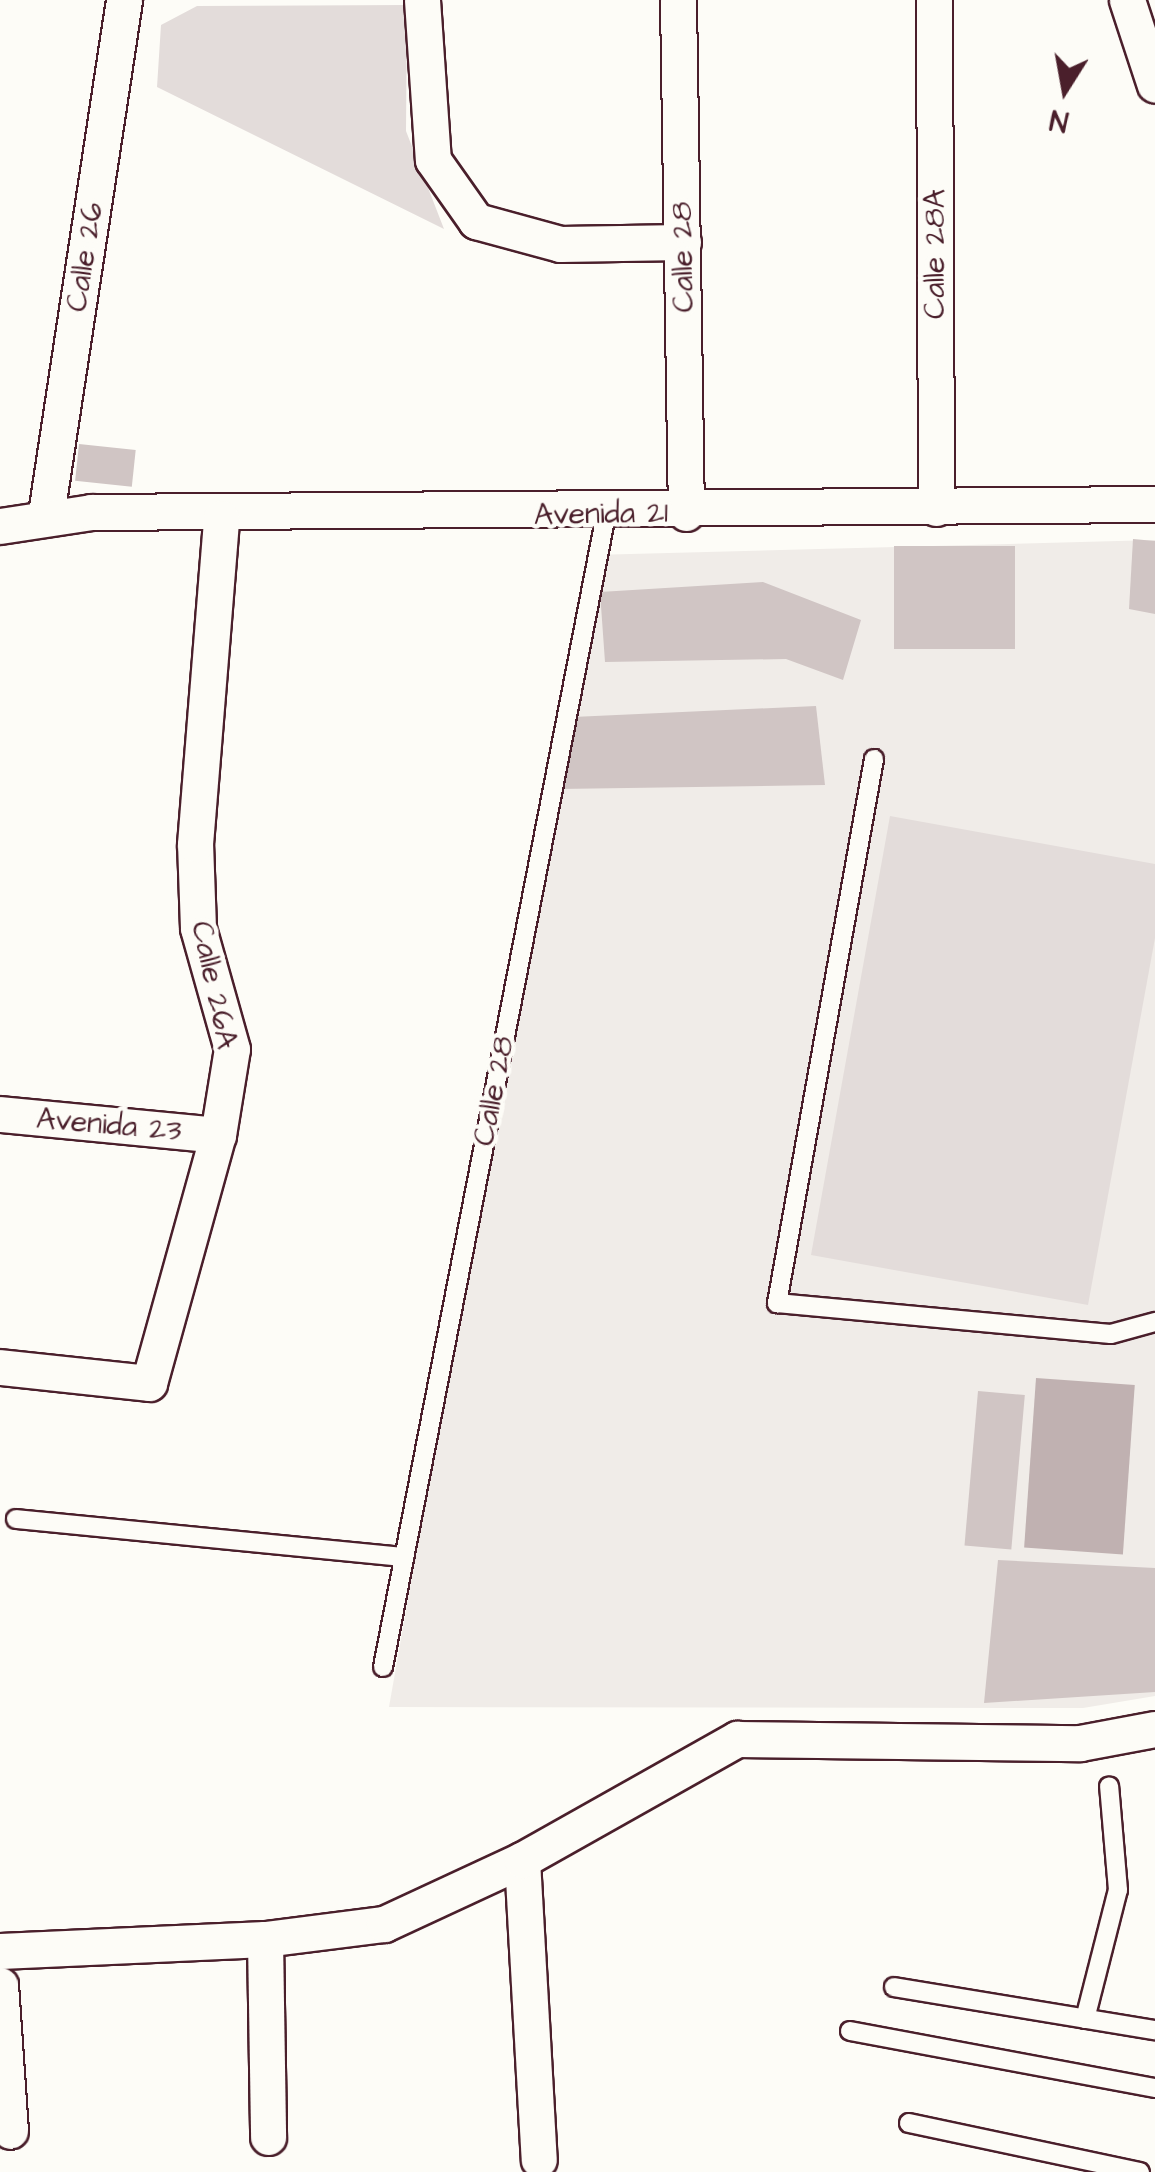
<!DOCTYPE html>
<html>
<head>
<meta charset="utf-8">
<style>
  body { margin:0 }
  #map { position:relative; width:1155px; height:2172px; overflow:hidden; background:#fdfcf7; font-family:"Architects Daughter",sans-serif }
  div>[style] { position:absolute }
  .built>* { inset:0; background:#f0ece8 }
  .green>* { inset:0; background:#e3dcda }
  .water>* { inset:0; background:#c0b1b1; transform-origin:0 0 }
  .building>* { inset:0; background:#d0c5c4; transform-origin:0 0 }
  .roads { filter:drop-shadow(2px 0 #4a1f2b) drop-shadow(-2px 0 #4a1f2b) drop-shadow(0 2px #4a1f2b) drop-shadow(0 -2px #4a1f2b) }
  .lane>* { height:18px; margin:-9px; padding:0 9px; transform-origin:9px; border-radius:9px; background:#fdfcf7 }
  .street>* { height:35px; margin:-17.5px; padding:0 17.5px; transform-origin:17.5px; border-radius:17.5px; background:#fdfcf7 }
  span { translate:-50% -50%; white-space:nowrap; text-align:center; line-height:1.15; -webkit-text-stroke:9px #fdfcf7; paint-order:stroke }
  .street-label { font-size:30px; color:#4a1f2b }
  .north { position:absolute; left:1015px; top:40px; width:100px; height:100px; -webkit-text-stroke:8px #fdfcf7; paint-order:stroke; rotate:191deg; font-size:28px; font-weight:700; line-height:40px; text-align:center; color:#4a1f2b }
  .north::after { content:''; display:block; margin:auto; width:35px; height:45px; background:#4a1f2b; clip-path:polygon(50% 0,100% 100%,50% 72%,0 100%) }
</style>
</head>
<body>
<div id="map">
  <div class="built">
    <div style="clip-path:polygon(1155px 540px,1155px 1696px,1083px 1708px,389px 1707px,592px 555px)"></div>
  </div>
  <div class="green">
    <div style="clip-path:polygon(407px 5px,406px 131px,444px 229px,157px 87px,161px 25px,197px 6px)"></div>
    <div style="clip-path:polygon(890px 816px,1155px 864px,1155px 938px,1088px 1305px,811px 1255px)"></div>
  </div>
  <div class="water">
    <div style="left:1036px;top:1378px;width:99px;height:170px;rotate:4deg"></div>
  </div>
  <div class="building">
    <div style="left:79px;top:444px;width:57px;height:37px;rotate:6deg"></div>
    <div style="clip-path:polygon(1133px 539px,1155px 541px,1155px 614px,1129px 609px)"></div>
    <div style="left:894px;top:546px;width:121px;height:103px"></div>
    <div style="clip-path:polygon(763px 582px,861px 620px,843px 680px,786px 659px,605px 662px,600px 592px)"></div>
    <div style="clip-path:polygon(816px 706px,825px 785px,559px 789px,573px 717px)"></div>
    <div style="left:978px;top:1391px;width:47px;height:155px;rotate:5deg"></div>
    <div style="clip-path:polygon(998px 1560px,1155px 1568px,1155px 1692px,984px 1703px)"></div>
  </div>
  <div class="roads">
    <div class="lane">
      <div style="left:874px;top:759px;width:553px;rotate:100.11deg"></div>
      <div style="left:777px;top:1303px;width:335px;rotate:5.3deg"></div>
      <div style="left:1111px;top:1334px;width:46px;rotate:-15.3deg"></div>
      <div style="left:16px;top:1519px;width:390px;rotate:5.6deg"></div>
      <div style="left:383px;top:1667px;width:1174px;rotate:-79.05deg"></div>
      <div style="left:894px;top:1987px;width:265px;rotate:9.4deg"></div>
      <div style="left:1085px;top:2019px;width:133px;rotate:-75.7deg"></div>
      <div style="left:1118px;top:1890px;width:104px;rotate:-94.9deg"></div>
      <div style="left:850px;top:2031px;width:310px;rotate:10.6deg"></div>
      <div style="left:909px;top:2123px;width:236px;rotate:12deg"></div>
    </div>
    <div class="street">
      <div style="left:422px;top:0;width:160px;rotate:86.1deg"></div>
      <div style="left:433px;top:160px;width:75px;rotate:54.8deg"></div>
      <div style="left:476px;top:221px;width:87px;rotate:15.3deg"></div>
      <div style="left:560px;top:244px;width:123px;rotate:-0.9deg"></div>
      <div style="left:678px;top:0;width:513px;rotate:89.11deg"></div>
      <div style="left:934px;top:0;width:508px;rotate:89.77deg"></div>
      <div style="left:1127px;top:0;width:89px;rotate:71.8deg"></div>
      <div style="left:46px;top:514px;width:520px;rotate:-81.37deg"></div>
      <div style="left:0;top:526px;width:92px;rotate:-8.7deg"></div>
      <div style="left:91px;top:512px;width:1064px;rotate:-0.43deg"></div>
      <div style="left:0;top:1114px;width:219px;rotate:5.5deg"></div>
      <div style="left:0;top:1367px;width:150px;rotate:6.1deg"></div>
      <div style="left:149px;top:1383px;width:257px;rotate:-74.5deg"></div>
      <div style="left:218px;top:1135px;width:87px;rotate:-80.8deg"></div>
      <div style="left:232px;top:1049px;width:126px;rotate:-105.7deg"></div>
      <div style="left:198px;top:928px;width:84px;rotate:-92deg"></div>
      <div style="left:195px;top:844px;width:327px;rotate:-85.4deg"></div>
      <div style="left:522px;top:1860px;width:300px;rotate:86.8deg"></div>
      <div style="left:265px;top:1939px;width:198px;rotate:89.1deg"></div>
      <div style="left:0;top:1951px;width:265px;rotate:-2.6deg"></div>
      <div style="left:265px;top:1939px;width:120px;rotate:-7.2deg"></div>
      <div style="left:384px;top:1924px;width:152px;rotate:-24.9deg"></div>
      <div style="left:522px;top:1860px;width:247px;rotate:-29.4deg"></div>
      <div style="left:737px;top:1739px;width:343px;rotate:0.7deg"></div>
      <div style="left:1080px;top:1743px;width:76px;rotate:-10.6deg"></div>
      <div style="left:0;top:1985px;width:146px;rotate:86.1deg"></div>
    </div>
  </div>
  <div class="street-label">
    <span style="left:935px;top:254px;rotate:-90deg">Calle 28A</span>
    <span style="left:85px;top:257px;rotate:-81deg">Calle 26</span>
    <span style="left:683px;top:257px;rotate:-91deg">Calle 28</span>
    <span style="left:601px;top:514px;rotate:-1deg">Avenida 21</span>
    <span style="left:214px;top:985px;rotate:78deg">Calle 26A</span>
    <span style="left:494px;top:1091px;rotate:-79deg">Calle 28</span>
    <span style="left:109px;top:1125px;rotate:5deg">Avenida 23</span>
  </div>
  <div class="north">N</div>
</div>
</body>
</html>
